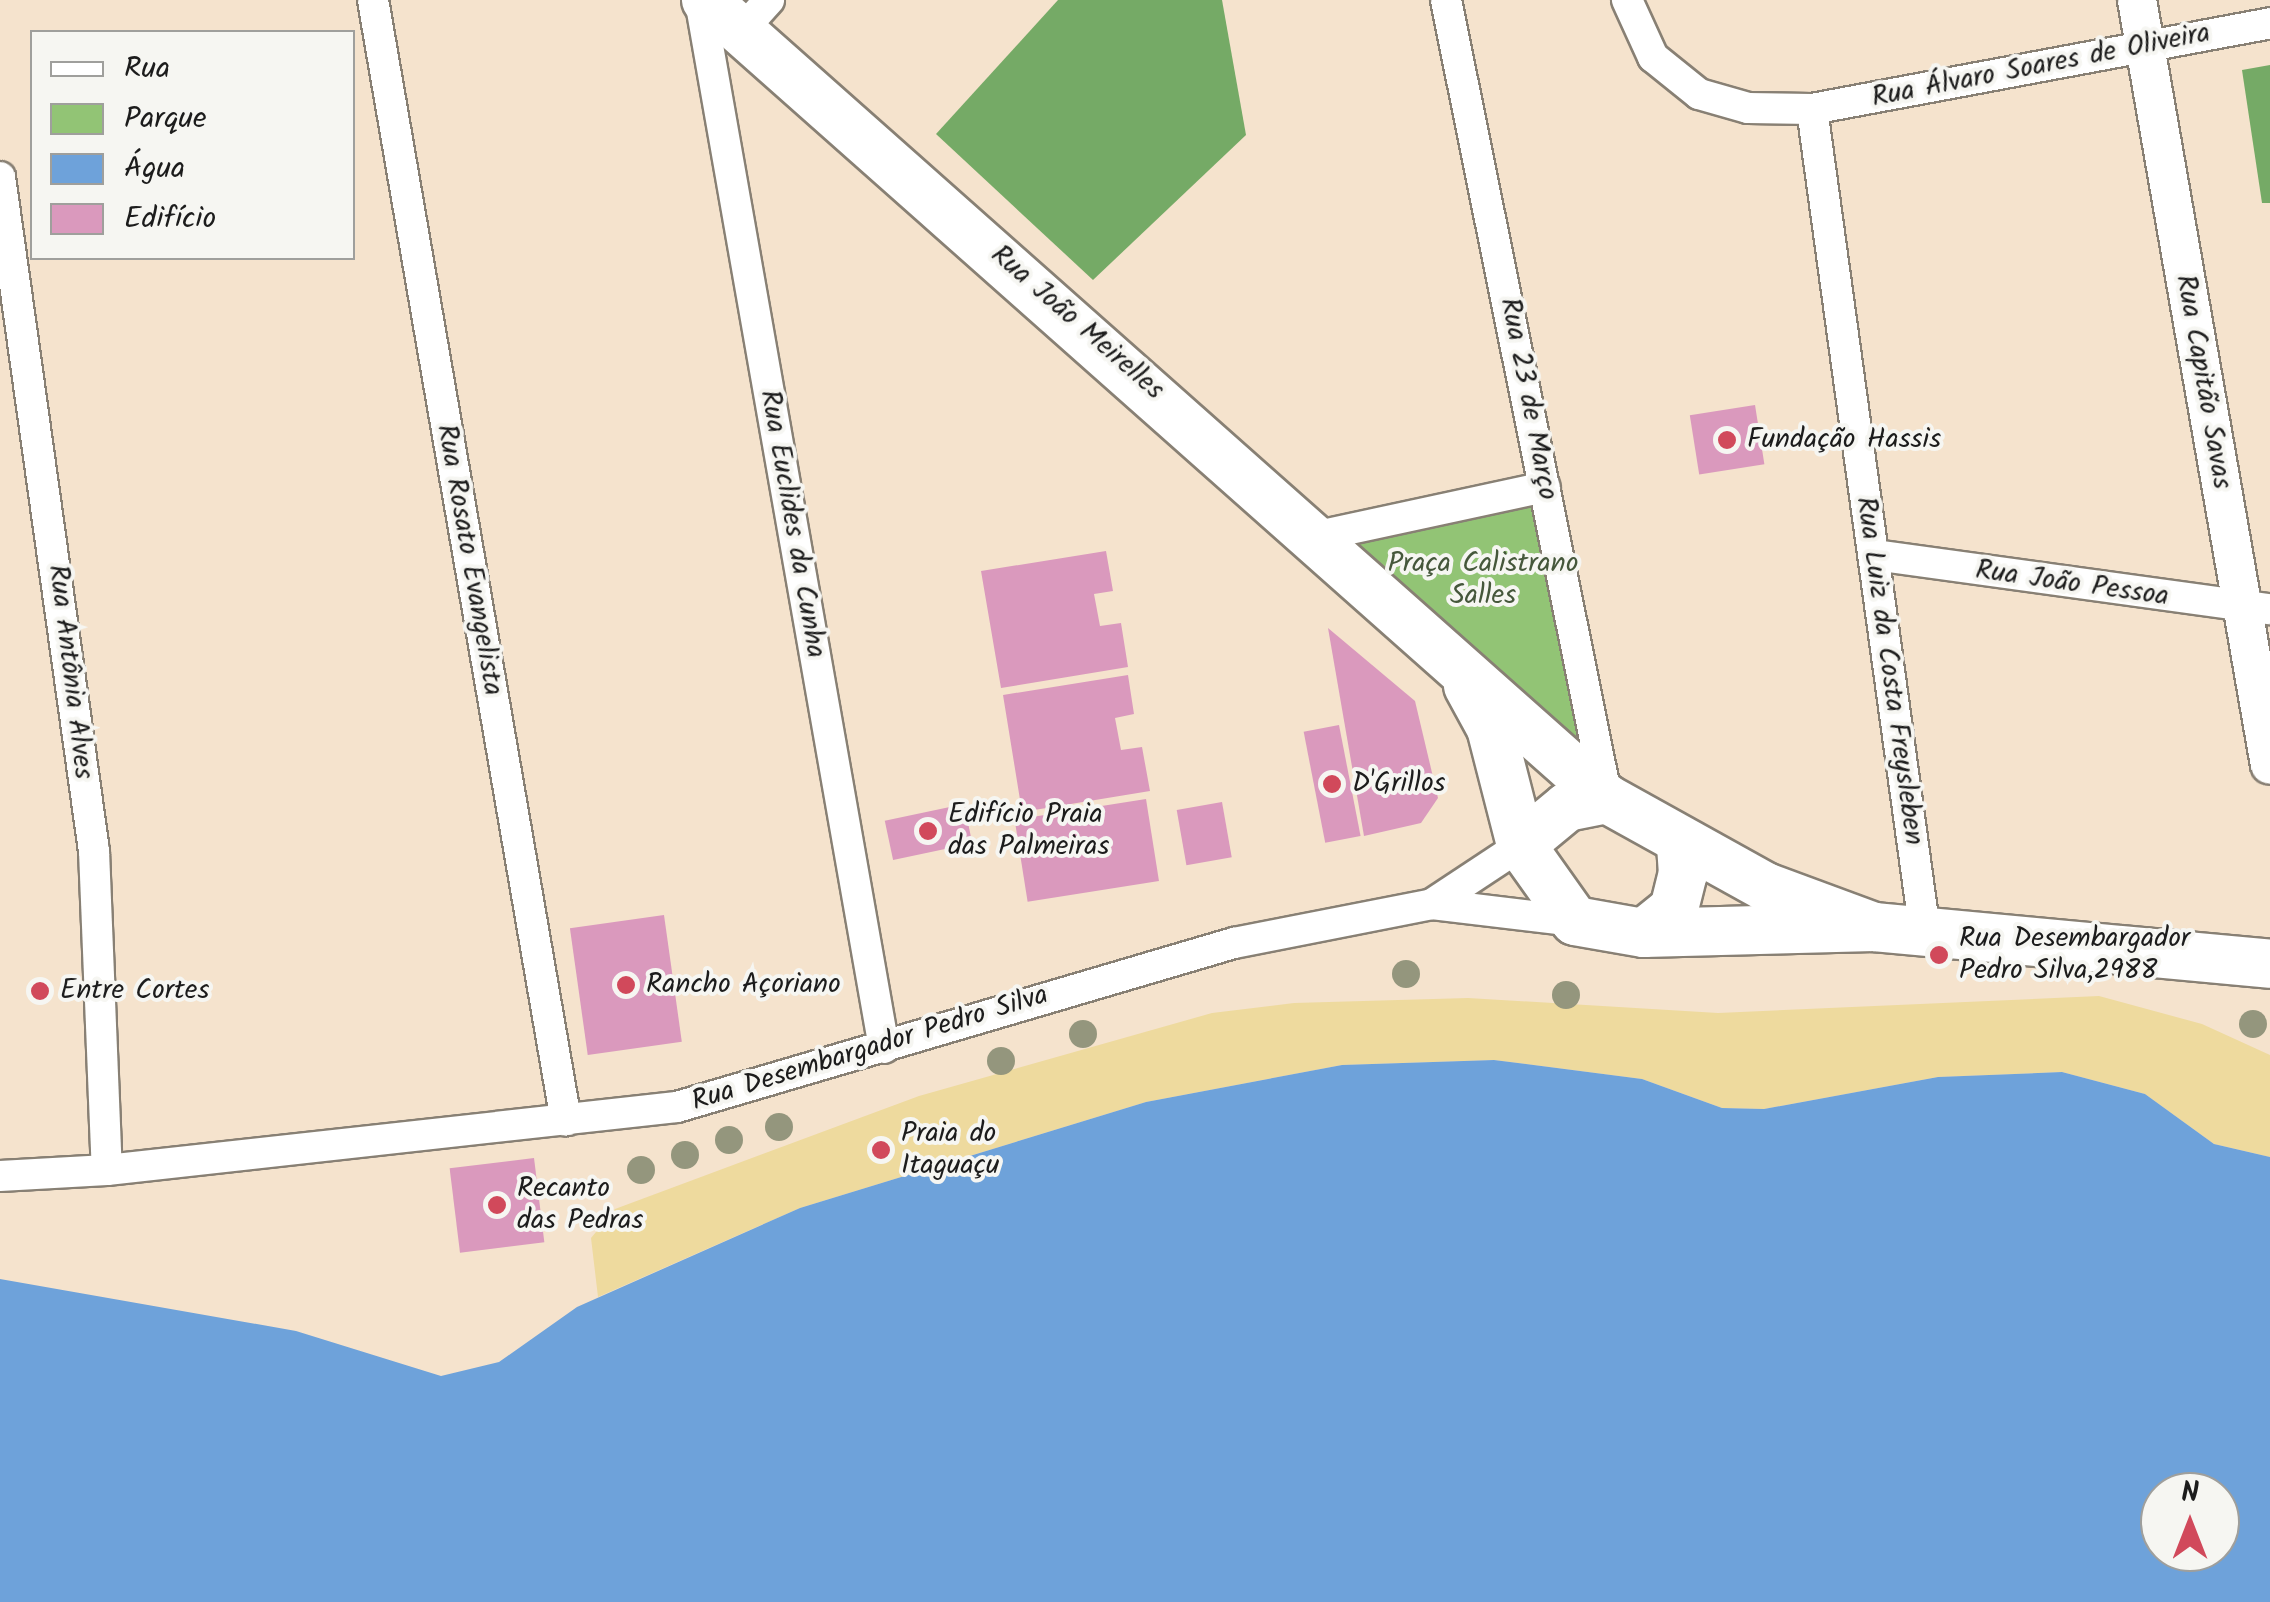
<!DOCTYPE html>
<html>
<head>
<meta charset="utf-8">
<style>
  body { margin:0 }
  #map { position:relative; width:2270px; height:1602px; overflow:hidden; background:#f5e3cd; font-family:Kalam,sans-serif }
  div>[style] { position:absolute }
  .green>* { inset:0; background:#92c475 }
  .forest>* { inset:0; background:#75aa66 }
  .sand>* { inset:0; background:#eeda9e }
  .water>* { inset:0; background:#6ea2da }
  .building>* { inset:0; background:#da99bd; transform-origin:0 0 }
  .roads { filter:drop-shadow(2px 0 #888074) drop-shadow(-2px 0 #888074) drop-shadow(0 2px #888074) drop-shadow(0 -2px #888074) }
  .minor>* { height:30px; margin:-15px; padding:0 15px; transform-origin:15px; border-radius:15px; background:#fff }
  .tertiary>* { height:38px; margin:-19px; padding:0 19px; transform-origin:19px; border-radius:19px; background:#fff }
  .primary>* { height:48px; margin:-24px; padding:0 24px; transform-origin:24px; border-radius:24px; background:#fff }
  .trees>* { width:28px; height:28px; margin:-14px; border-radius:50%; background:#94967d }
  .dots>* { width:28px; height:28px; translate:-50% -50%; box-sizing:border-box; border:5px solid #f6f6f2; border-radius:50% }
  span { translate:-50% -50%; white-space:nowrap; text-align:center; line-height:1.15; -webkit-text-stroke:8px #f6f6f2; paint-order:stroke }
  .street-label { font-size:28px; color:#1c1c1c }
  .poi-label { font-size:28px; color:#1c1c1c }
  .left { translate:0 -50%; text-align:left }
  .park-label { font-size:28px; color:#45573b }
  .legend { position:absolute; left:30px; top:30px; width:325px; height:230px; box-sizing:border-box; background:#f6f6f2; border:2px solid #9f9f9c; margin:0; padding:12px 18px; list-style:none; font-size:30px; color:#1c1c1c }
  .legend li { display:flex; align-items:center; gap:20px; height:50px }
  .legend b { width:50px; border:2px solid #9f9f9c }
  .north { position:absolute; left:2140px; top:1472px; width:100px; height:100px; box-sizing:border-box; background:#f6f6f2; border:2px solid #9f9f9c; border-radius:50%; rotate:0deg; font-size:28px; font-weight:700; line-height:40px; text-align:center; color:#1c1c1c }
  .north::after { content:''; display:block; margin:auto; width:35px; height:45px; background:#d1495b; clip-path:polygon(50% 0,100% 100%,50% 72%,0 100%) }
</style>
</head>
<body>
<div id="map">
  <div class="green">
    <div style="clip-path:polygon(1534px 500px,1591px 766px,1339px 541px)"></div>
  </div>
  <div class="forest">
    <div style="clip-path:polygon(1058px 0,1222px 0,1246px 135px,1093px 280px,936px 134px)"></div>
    <div style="clip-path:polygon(2270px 65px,2270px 203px,2262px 203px,2242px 70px)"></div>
  </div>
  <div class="sand">
    <div style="clip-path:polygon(2099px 996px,2202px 1024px,2270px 1055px,2270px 1157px,2214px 1144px,2145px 1094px,2062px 1072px,1938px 1077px,1764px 1109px,1722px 1108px,1642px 1079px,1494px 1060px,1342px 1065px,1146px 1102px,800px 1208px,598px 1297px,591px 1238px,615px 1209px,919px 1096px,1212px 1013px,1294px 1003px,1468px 998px,1718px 1013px)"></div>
  </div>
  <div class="water">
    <div style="clip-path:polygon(evenodd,1494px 1060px,1642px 1079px,1722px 1108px,1764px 1109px,1938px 1077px,2062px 1072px,2145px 1094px,2214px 1144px,2270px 1157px,2270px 1602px,0 1602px,0 1279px,296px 1331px,441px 1376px,499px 1362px,577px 1307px,800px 1208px,1146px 1102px,1342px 1065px,1494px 1060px,2160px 1492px,2220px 1492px,2220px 1552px,2160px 1552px,2160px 1492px)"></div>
  </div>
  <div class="building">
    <div style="left:1755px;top:405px;width:60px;height:66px;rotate:81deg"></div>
    <div style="clip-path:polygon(1106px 551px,1113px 591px,1094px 594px,1100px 626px,1121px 623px,1128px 667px,1001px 688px,981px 571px)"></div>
    <div style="clip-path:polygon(1328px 628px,1415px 701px,1438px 798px,1421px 823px,1364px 836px)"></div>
    <div style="clip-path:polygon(1128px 675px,1134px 714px,1115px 718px,1121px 750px,1142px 747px,1150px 791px,1022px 812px,1003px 695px)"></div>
    <div style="left:1339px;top:725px;width:113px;height:36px;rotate:79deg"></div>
    <div style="left:1146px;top:799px;width:83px;height:133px;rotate:81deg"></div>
    <div style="left:1222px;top:802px;width:56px;height:46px;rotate:80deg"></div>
    <div style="left:964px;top:804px;width:40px;height:81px;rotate:78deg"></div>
    <div style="left:664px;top:915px;width:128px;height:95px;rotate:82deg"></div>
    <div style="left:534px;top:1158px;width:85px;height:85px;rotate:83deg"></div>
  </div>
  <div class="roads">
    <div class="minor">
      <div style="left:373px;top:0;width:1137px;rotate:80.23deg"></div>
      <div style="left:700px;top:0;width:1064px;rotate:80.04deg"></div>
      <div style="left:1446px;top:0;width:815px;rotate:78.61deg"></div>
      <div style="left:1627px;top:0;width:63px;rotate:65.5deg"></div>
      <div style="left:1653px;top:57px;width:59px;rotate:38.8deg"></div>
      <div style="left:1699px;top:94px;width:51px;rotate:15.9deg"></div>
      <div style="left:1748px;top:108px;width:64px;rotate:0.9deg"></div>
      <div style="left:1812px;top:109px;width:832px;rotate:82.19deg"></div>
      <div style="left:743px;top:29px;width:39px;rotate:-48deg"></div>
      <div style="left:1812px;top:109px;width:466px;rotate:-10.6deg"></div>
      <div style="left:0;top:177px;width:681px;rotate:82.06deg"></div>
      <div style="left:94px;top:851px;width:319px;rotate:87.7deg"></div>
      <div style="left:1318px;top:536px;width:232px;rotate:-12.2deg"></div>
      <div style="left:1874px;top:555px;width:400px;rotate:7.8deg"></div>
      <div style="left:1432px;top:904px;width:107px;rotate:-33.5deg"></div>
      <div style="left:0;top:1176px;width:107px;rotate:-3.2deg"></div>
      <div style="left:107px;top:1170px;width:573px;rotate:-6.31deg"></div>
      <div style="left:677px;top:1107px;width:581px;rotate:-16.41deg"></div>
      <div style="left:1234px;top:943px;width:202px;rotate:-11.1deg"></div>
      <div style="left:1432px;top:904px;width:144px;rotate:6.8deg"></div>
    </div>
    <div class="tertiary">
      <div style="left:2137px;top:0;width:776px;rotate:80.14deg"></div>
    </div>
    <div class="primary">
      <div style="left:706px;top:0;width:1204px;rotate:41.57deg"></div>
      <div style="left:1607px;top:799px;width:182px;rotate:29deg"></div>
      <div style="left:1766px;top:887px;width:115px;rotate:20.3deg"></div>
      <div style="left:1468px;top:686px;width:48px;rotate:61.3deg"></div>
      <div style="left:1491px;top:728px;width:121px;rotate:75.6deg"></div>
      <div style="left:1521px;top:845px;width:93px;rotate:54.6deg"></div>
      <div style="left:1575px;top:921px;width:70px;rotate:9.9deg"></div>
      <div style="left:1644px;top:933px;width:230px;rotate:-1.5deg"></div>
      <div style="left:1874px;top:927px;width:398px;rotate:5.3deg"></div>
      <div style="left:1521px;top:845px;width:60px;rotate:-39.6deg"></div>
      <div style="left:1567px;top:807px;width:41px;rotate:-11.3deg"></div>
      <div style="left:1644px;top:933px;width:38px;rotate:-39deg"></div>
      <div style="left:1674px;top:909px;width:36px;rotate:-76deg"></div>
      <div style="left:1683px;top:874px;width:29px;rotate:-94deg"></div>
    </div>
  </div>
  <div class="trees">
    <div style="left:1406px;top:974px"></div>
    <div style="left:1566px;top:995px"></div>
    <div style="left:2253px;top:1024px"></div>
    <div style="left:1083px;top:1034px"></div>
    <div style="left:1001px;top:1061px"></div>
    <div style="left:779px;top:1127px"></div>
    <div style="left:729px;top:1140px"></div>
    <div style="left:685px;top:1155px"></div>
    <div style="left:641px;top:1170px"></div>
  </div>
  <div class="dots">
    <div style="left:1727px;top:440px;background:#d1495b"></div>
    <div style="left:1332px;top:784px;background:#d1495b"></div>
    <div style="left:928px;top:831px;background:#d1495b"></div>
    <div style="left:1939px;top:955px;background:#d1495b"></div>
    <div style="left:626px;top:985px;background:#d1495b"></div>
    <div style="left:40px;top:991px;background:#d1495b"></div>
    <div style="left:881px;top:1150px;background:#d1495b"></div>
    <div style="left:497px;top:1205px;background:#d1495b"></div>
  </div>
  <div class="street-label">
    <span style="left:2041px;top:66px;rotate:-11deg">Rua Álvaro Soares de Oliveira</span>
    <span style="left:1077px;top:323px;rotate:41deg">Rua João Meirelles</span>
    <span style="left:2203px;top:382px;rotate:80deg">Rua Capitão Savas</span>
    <span style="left:1528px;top:399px;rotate:79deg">Rua 23 de Março</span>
    <span style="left:792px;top:524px;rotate:80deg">Rua Euclides da Cunha</span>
    <span style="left:469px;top:560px;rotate:80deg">Rua Rosato Evangelista</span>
    <span style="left:2072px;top:584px;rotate:8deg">Rua João Pessoa</span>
    <span style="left:1889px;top:671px;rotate:82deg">Rua Luiz da Costa Freysleben</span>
    <span style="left:70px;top:672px;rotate:83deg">Rua Antônia Alves</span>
    <span style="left:870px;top:1049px;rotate:-17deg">Rua Desembargador Pedro Silva</span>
  </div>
  <div class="poi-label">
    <span class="left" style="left:1747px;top:440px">Fundação Hassis</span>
    <span class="left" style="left:1352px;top:784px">D'Grillos</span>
    <span class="left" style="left:948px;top:831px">Edifício Praia<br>das Palmeiras</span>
    <span class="left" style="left:1959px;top:955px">Rua Desembargador<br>Pedro Silva,2988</span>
    <span class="left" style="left:646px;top:985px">Rancho Açoriano</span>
    <span class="left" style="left:60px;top:991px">Entre Cortes</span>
    <span class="left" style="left:901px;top:1150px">Praia do<br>Itaguaçu</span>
    <span class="left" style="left:517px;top:1205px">Recanto<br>das Pedras</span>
  </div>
  <div class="park-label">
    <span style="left:1483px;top:580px">Praça Calistrano<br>Salles</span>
  </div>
  <ul class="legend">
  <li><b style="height:12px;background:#fff"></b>Rua</li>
  <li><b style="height:28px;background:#92c475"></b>Parque</li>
  <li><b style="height:28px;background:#6ea2da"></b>Água</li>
  <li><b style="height:28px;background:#da99bd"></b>Edifício</li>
  </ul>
  <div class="north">N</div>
</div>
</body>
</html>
